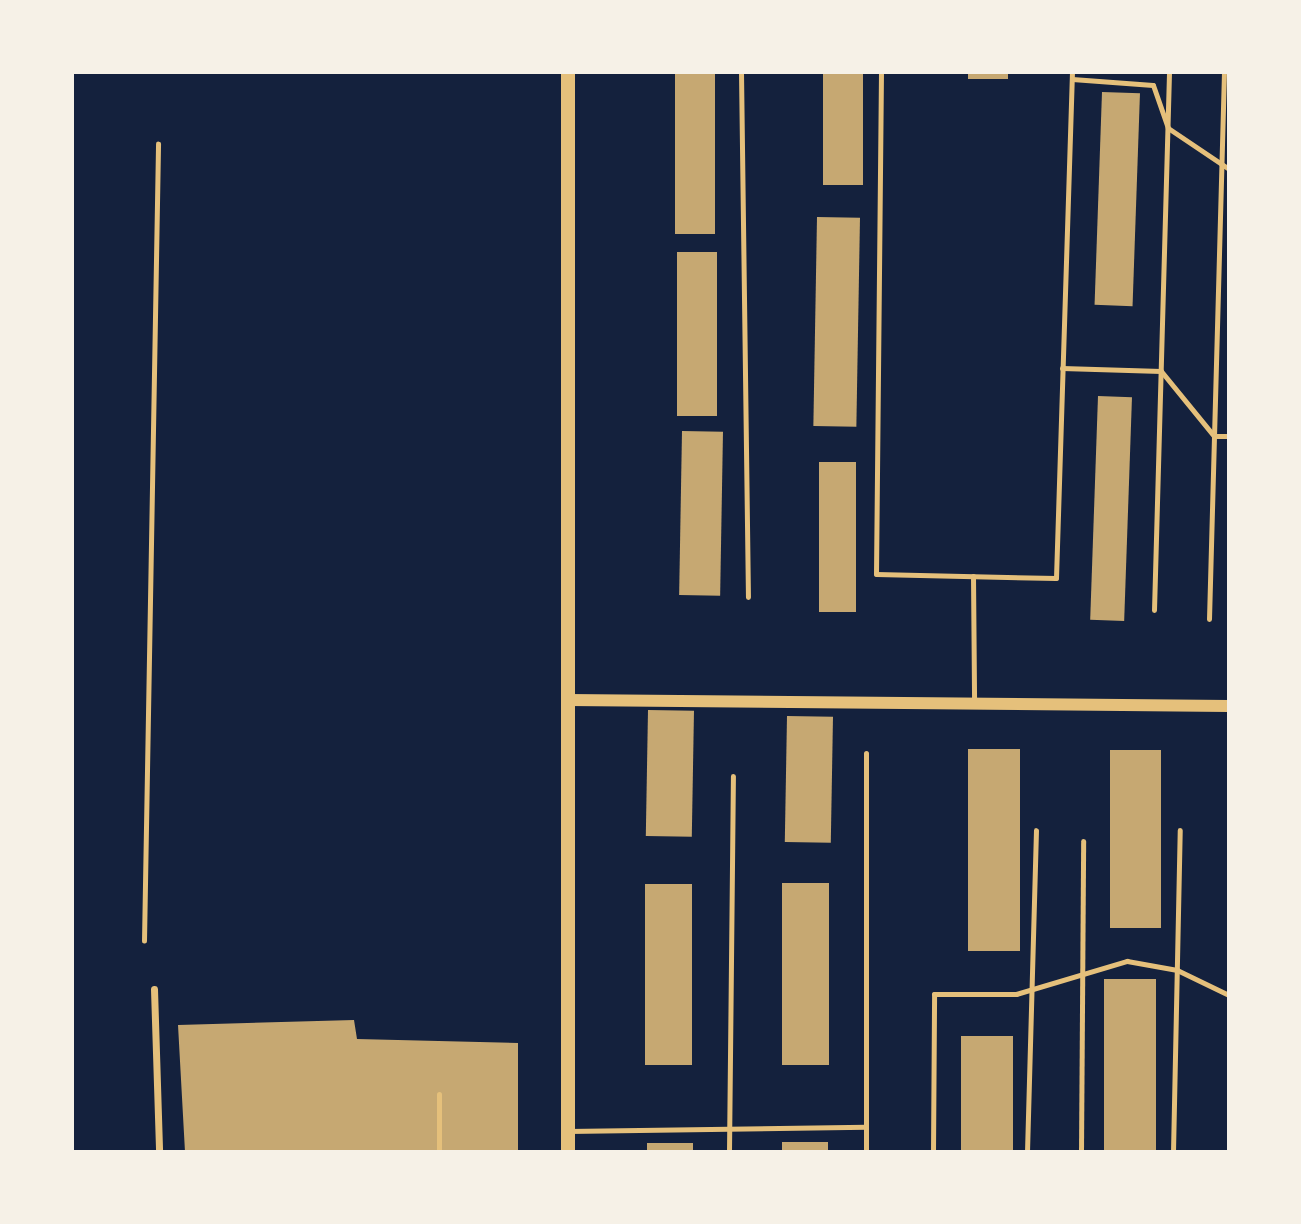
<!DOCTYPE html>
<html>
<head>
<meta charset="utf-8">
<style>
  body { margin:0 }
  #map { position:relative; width:1301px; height:1224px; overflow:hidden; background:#14213d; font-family:"PT Sans",sans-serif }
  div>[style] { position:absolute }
  .building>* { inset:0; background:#c6a872; transform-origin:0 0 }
  .path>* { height:4.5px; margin:-2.25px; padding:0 2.25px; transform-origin:2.25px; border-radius:2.25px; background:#e5c07b }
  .service>* { height:5px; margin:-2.5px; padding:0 2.5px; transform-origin:2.5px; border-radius:2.5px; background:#e5c07b }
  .minor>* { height:7px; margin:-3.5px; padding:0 3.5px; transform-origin:3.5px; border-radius:3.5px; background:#e5c07b }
  .tertiary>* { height:12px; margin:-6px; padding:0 6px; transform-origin:6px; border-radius:6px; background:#e5c07b }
  .secondary>* { height:14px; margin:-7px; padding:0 7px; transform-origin:7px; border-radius:7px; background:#e5c07b }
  span { translate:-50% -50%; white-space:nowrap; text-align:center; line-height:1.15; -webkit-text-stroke:6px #f6f1e7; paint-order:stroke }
  .frame { position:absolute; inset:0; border:74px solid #f6f1e7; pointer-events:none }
</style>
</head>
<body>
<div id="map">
  <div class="building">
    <div style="left:675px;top:72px;width:40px;height:162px"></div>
    <div style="left:823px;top:72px;width:40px;height:113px"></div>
    <div style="left:968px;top:72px;width:40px;height:7px"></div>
    <div style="left:1102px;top:92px;width:38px;height:213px;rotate:2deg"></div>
    <div style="left:817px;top:217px;width:43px;height:209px;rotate:1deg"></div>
    <div style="left:677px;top:252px;width:40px;height:164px"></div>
    <div style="left:1098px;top:396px;width:34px;height:224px;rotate:2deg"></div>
    <div style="left:682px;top:431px;width:41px;height:164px;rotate:1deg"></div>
    <div style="left:819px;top:462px;width:37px;height:150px"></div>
    <div style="left:648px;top:710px;width:46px;height:126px;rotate:1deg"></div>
    <div style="left:787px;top:716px;width:46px;height:126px;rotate:1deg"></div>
    <div style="left:968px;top:749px;width:52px;height:202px"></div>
    <div style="left:1110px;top:750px;width:51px;height:178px"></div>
    <div style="left:782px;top:883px;width:47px;height:182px"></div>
    <div style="left:645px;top:884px;width:47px;height:181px"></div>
    <div style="left:1104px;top:979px;width:52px;height:173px"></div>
    <div style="clip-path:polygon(354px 1020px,357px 1039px,518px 1043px,518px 1152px,185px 1152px,178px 1025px)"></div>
    <div style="left:961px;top:1036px;width:52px;height:116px"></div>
    <div style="left:782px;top:1142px;width:46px;height:10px"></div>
    <div style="left:647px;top:1143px;width:46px;height:9px"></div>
  </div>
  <div class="path">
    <div style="left:144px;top:941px;width:797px;rotate:-88.99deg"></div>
  </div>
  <div class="service">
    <div style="left:741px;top:72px;width:525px;rotate:89.24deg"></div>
    <div style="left:881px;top:72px;width:502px;rotate:90.57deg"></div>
    <div style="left:876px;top:574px;width:180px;rotate:1.3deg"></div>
    <div style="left:1056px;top:578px;width:506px;rotate:-88.19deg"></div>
    <div style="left:1072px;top:79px;width:81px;rotate:4.2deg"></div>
    <div style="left:1153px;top:85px;width:46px;rotate:70.8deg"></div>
    <div style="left:1168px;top:128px;width:73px;rotate:33.9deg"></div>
    <div style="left:1062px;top:368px;width:99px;rotate:1.7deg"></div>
    <div style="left:1161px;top:371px;width:84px;rotate:50.8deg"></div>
    <div style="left:1214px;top:436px;width:15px"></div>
    <div style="left:973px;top:576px;width:127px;rotate:89.5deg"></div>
    <div style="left:1154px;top:610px;width:538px;rotate:-88.4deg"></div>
    <div style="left:1209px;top:619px;width:547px;rotate:-88.43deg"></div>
    <div style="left:568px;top:1131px;width:298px;rotate:-0.8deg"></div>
    <div style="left:439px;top:1152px;width:58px;rotate:-90deg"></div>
    <div style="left:729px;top:1152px;width:376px;rotate:-89.4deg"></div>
    <div style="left:866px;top:1152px;width:399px;rotate:-90deg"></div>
    <div style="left:933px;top:1152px;width:158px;rotate:-89.6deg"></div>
    <div style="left:934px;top:994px;width:82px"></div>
    <div style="left:1016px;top:994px;width:116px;rotate:-16.6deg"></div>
    <div style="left:1127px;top:961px;width:51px;rotate:10.2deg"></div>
    <div style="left:1177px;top:970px;width:58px;rotate:25.7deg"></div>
    <div style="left:1027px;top:1152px;width:322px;rotate:-88.4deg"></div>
    <div style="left:1081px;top:1152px;width:311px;rotate:-89.6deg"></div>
    <div style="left:1173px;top:1152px;width:322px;rotate:-88.8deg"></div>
  </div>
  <div class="minor">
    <div style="left:154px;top:989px;width:163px;rotate:88.2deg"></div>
  </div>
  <div class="tertiary">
    <div style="left:568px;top:700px;width:661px;rotate:0.52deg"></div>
  </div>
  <div class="secondary">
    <div style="left:568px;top:72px;width:1080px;rotate:90deg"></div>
  </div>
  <div class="frame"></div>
</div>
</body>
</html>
